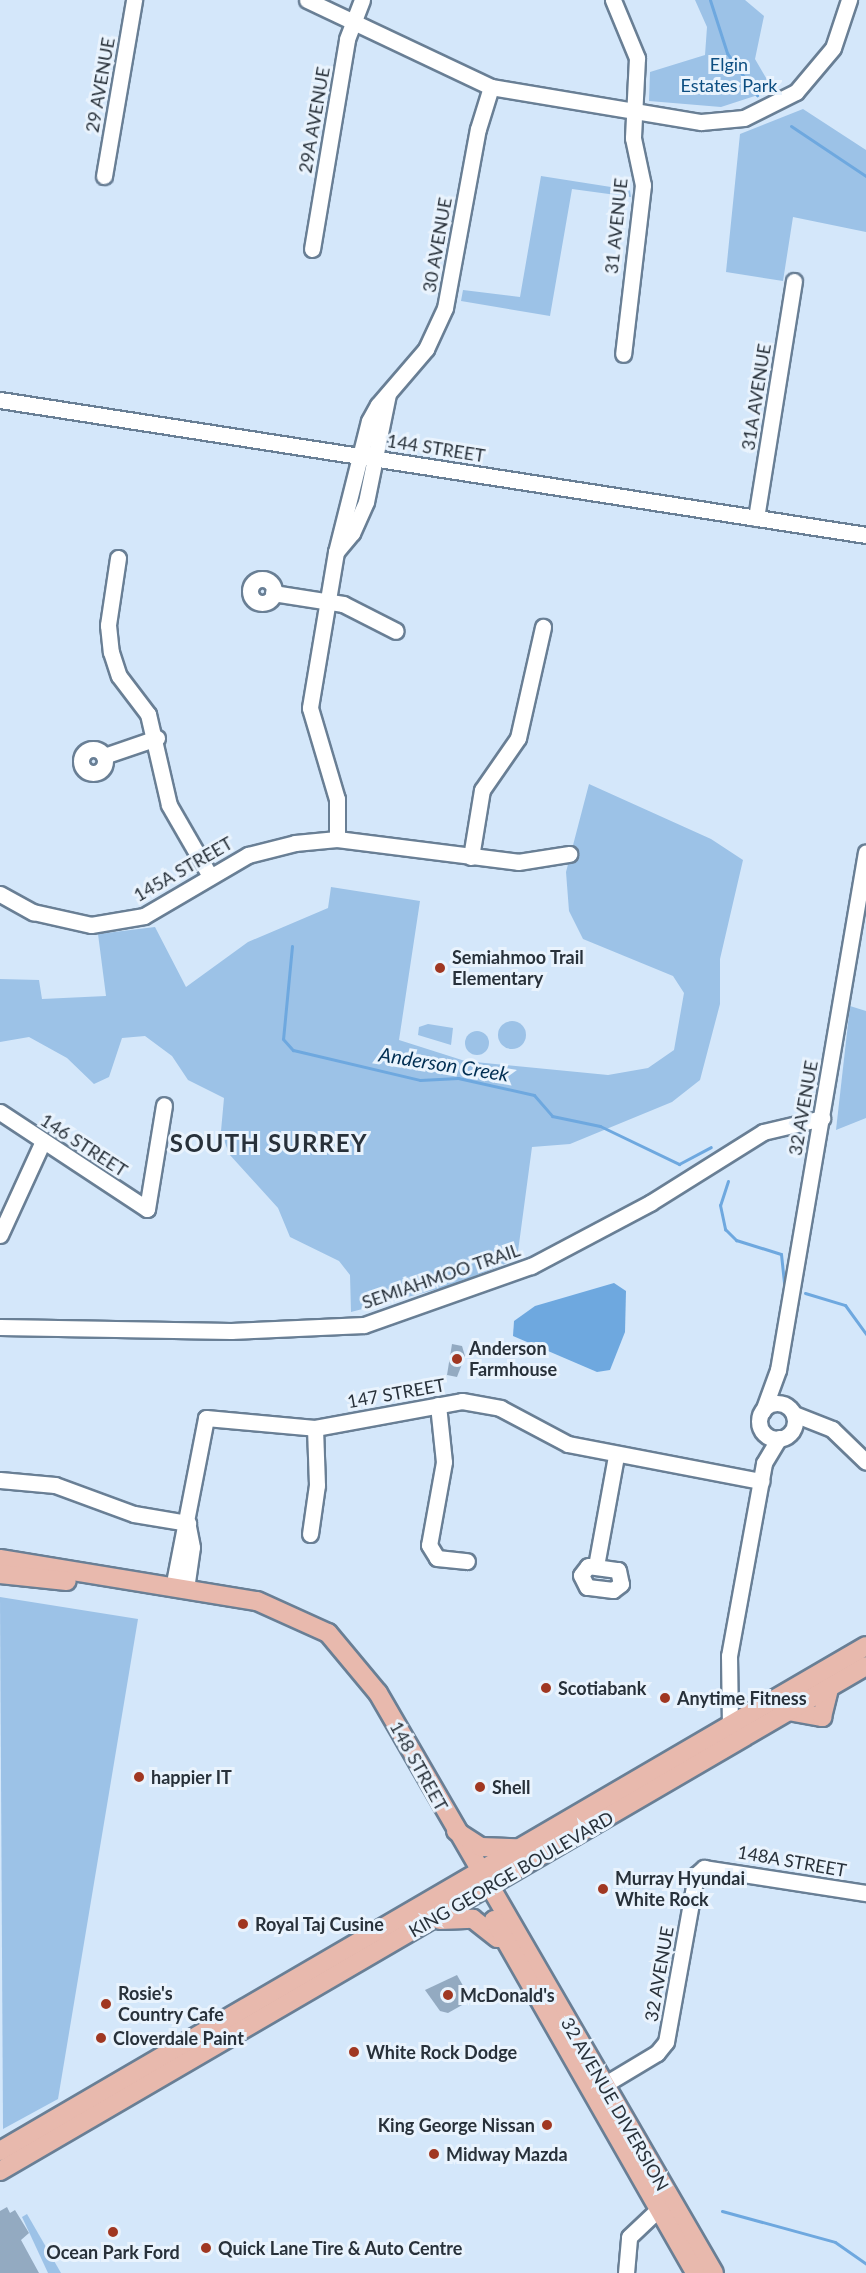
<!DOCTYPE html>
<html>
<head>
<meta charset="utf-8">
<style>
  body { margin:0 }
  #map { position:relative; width:866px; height:2273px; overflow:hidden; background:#d4e7fa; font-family:Lato,sans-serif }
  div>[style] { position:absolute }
  .green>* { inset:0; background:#9cc2e7 }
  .round { border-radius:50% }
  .water>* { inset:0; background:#6ea8df }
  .stream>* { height:3px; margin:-1.5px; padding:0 1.5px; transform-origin:1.5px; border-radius:1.5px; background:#6ea8df }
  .building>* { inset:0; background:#93aac1 }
  .roads { filter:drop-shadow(2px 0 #697f95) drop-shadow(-2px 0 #697f95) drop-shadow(0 2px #697f95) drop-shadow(0 -2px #697f95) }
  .minor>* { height:15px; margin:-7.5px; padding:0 7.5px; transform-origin:7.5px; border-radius:7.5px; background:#fff }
  .minor>.ring { margin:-7.5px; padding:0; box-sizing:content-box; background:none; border:15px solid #fff; border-radius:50% }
  .major>* { height:18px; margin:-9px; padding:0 9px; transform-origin:9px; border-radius:9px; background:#e8b9ad }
  .dots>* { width:16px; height:16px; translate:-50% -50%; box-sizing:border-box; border:3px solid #e9f3fd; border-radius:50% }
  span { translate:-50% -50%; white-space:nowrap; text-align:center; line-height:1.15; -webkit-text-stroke:6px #e9f3fd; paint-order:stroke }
  .park-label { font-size:18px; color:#0d4e81 }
  .street-label { font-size:18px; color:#28313a }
  .poi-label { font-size:18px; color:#28313a; font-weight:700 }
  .left { translate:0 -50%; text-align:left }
  .right { translate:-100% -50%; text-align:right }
  .water-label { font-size:20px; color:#022f53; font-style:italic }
  .district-label { font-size:24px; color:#28313a; font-weight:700; letter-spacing:1.5px }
</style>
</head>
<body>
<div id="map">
  <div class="green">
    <div style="clip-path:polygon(695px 0,745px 0,764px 16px,755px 59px,773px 90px,721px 107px,649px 101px,650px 72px,705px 55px,707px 27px)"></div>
    <div style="clip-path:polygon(803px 109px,866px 150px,866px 232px,793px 217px,783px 281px,726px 272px,740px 134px)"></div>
    <div style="clip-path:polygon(541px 176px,630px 190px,631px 197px,572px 189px,550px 316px,461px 301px,463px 290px,520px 297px)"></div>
    <div style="clip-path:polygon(589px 784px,711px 839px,743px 860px,720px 959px,720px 1004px,700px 1080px,672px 1102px,570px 1144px,532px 1147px,517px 1259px,453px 1285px,351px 1312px,350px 1275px,339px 1261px,290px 1237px,278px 1208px,229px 1154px,221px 1131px,224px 1098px,188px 1080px,172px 1056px,145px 1036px,122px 1038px,109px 1077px,94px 1084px,67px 1058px,29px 1037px,0 1042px,0 979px,39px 980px,42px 999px,106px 996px,98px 934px,155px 927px,186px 987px,248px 942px,328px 908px,331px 887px,420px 901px,399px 1040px,465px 1061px,608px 1075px,648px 1068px,674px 1050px,684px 993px,673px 976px,583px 939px,569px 911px,566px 872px)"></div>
    <div style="clip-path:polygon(850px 1006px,866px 1011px,866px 1118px,836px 1130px)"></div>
    <div class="round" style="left:498px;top:1021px;width:28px;height:28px"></div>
    <div style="clip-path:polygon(428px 1024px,453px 1028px,451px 1045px,418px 1035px,419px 1027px)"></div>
    <div class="round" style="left:465px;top:1031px;width:24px;height:24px"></div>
    <div style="clip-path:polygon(0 1597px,138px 1619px,58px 2099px,3px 2129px)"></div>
    <div style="clip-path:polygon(27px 2214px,61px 2273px,48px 2273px,22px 2217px)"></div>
  </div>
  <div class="water">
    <div style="clip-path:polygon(614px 1283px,626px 1291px,625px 1332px,610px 1370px,597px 1372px,513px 1336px,514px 1321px,535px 1306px)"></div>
  </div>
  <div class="stream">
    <div style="left:710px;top:0;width:56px;rotate:72.2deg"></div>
    <div style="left:727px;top:53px;width:52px;rotate:54.5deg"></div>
    <div style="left:791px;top:126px;width:90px;rotate:33.7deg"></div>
    <div style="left:292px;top:946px;width:93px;rotate:95.5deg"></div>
    <div style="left:283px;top:1039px;width:15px;rotate:48deg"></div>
    <div style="left:293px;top:1050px;width:130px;rotate:13.3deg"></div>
    <div style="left:420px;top:1080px;width:38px;rotate:-3deg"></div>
    <div style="left:458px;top:1078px;width:78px;rotate:12.6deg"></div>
    <div style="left:534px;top:1095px;width:28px;rotate:49deg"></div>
    <div style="left:552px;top:1116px;width:49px;rotate:11.8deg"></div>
    <div style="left:600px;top:1126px;width:88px;rotate:25.7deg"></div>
    <div style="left:679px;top:1164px;width:36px;rotate:-28deg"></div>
    <div style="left:728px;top:1181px;width:25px;rotate:108deg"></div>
    <div style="left:720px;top:1205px;width:25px;rotate:78deg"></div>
    <div style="left:725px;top:1229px;width:16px;rotate:45deg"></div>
    <div style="left:736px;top:1240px;width:47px;rotate:17.3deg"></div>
    <div style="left:781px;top:1254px;width:31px;rotate:84deg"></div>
    <div style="left:805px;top:1293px;width:42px;rotate:16.7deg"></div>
    <div style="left:845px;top:1305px;width:36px;rotate:54deg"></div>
    <div style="left:722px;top:2211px;width:117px;rotate:15.3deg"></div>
    <div style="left:835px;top:2242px;width:38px;rotate:35deg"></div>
  </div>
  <div class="building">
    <div style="clip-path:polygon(452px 1344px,462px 1346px,465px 1356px,457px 1377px,447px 1375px)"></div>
    <div style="clip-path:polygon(457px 1975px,471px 2000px,448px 2013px,440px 2011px,425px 1990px)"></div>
    <div style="clip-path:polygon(7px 2207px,10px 2213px,15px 2210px,29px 2233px,21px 2240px,39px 2273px,0 2273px,0 2211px)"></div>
  </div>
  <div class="roads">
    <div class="minor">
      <div style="left:307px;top:0;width:204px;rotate:25.3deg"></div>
      <div style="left:491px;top:87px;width:213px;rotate:9.5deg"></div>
      <div style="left:701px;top:122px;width:43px;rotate:-5.3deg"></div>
      <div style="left:744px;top:118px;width:58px;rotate:-26.6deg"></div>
      <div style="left:796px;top:92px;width:57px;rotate:-49.9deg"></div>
      <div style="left:833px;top:48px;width:51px;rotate:-71.6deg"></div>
      <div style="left:613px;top:0;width:63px;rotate:67.5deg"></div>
      <div style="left:637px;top:58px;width:80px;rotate:92.9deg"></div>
      <div style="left:633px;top:138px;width:48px;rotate:78deg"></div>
      <div style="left:643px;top:185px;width:170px;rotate:96.7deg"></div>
      <div style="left:104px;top:176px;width:179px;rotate:-80.3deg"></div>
      <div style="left:312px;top:249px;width:213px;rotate:-80.5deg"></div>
      <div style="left:347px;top:39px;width:42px;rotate:-69deg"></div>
      <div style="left:388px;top:394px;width:110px;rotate:101.5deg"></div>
      <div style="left:366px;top:502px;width:34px;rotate:114deg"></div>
      <div style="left:352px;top:533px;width:25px;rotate:130deg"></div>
      <div style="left:336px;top:552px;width:135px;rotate:-75.9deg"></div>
      <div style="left:369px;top:421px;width:18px;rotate:-61deg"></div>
      <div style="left:378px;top:405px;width:74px;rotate:-49.4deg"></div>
      <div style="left:426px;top:349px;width:45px;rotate:-65.1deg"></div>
      <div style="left:445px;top:308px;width:182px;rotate:-79.6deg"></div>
      <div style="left:478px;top:129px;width:44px;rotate:-72.8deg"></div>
      <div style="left:0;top:400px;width:876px;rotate:8.86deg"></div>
      <div style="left:756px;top:518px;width:240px;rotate:-80.9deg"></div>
      <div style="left:336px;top:552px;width:158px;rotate:99.5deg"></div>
      <div style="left:310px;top:708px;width:95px;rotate:73.5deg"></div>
      <div style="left:337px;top:799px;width:40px;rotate:90deg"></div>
      <div style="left:118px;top:558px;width:68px;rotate:98.5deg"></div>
      <div style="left:108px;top:625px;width:27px;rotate:84deg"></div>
      <div style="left:111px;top:652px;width:25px;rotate:72deg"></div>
      <div style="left:119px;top:676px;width:48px;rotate:52.7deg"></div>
      <div style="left:148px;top:714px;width:93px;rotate:77deg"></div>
      <div style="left:169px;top:805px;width:82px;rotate:60deg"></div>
      <div class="ring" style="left:250px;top:579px;width:9px;height:9px"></div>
      <div style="left:273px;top:593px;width:71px;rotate:8.9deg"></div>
      <div style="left:343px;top:604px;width:59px;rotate:27deg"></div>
      <div class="ring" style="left:81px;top:749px;width:9px;height:9px"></div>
      <div style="left:104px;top:756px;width:56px;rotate:-18.8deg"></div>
      <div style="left:471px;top:857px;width:68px;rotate:-80.7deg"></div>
      <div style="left:482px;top:790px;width:63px;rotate:-55.3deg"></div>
      <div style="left:518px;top:738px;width:114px;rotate:-77.3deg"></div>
      <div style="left:0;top:894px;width:38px;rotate:29deg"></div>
      <div style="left:33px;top:912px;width:59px;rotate:12.6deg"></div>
      <div style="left:91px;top:925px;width:54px;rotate:-9.6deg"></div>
      <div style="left:144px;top:916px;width:121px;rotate:-30.4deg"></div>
      <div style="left:248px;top:855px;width:49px;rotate:-14.3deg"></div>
      <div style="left:295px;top:843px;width:42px;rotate:-5.4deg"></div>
      <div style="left:337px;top:839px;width:182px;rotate:7.2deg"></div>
      <div style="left:518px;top:862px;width:52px;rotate:-8.9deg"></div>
      <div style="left:0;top:1112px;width:176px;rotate:33.4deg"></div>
      <div style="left:147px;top:1209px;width:105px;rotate:-80.7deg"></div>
      <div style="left:0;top:1235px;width:103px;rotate:-65.4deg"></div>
      <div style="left:0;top:1327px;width:231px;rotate:1deg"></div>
      <div style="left:231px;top:1331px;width:133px;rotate:-2.6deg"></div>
      <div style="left:364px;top:1325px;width:177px;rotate:-19.5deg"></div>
      <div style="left:531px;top:1266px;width:135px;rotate:-27.9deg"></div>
      <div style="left:650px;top:1203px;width:133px;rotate:-32.1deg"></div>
      <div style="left:763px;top:1132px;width:61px;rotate:-13.3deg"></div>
      <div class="ring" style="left:759px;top:1403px;width:21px;height:21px"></div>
      <div style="left:438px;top:1405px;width:57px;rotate:84deg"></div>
      <div style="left:444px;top:1462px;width:84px;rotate:100.2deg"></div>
      <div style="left:429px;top:1545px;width:15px;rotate:58deg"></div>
      <div style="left:437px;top:1558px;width:30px;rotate:6deg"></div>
      <div style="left:763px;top:1411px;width:44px;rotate:-69.9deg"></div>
      <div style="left:778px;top:1370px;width:525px;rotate:-80.36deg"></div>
      <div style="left:794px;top:1414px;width:41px;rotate:21.5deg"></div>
      <div style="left:832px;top:1429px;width:47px;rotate:44.1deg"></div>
      <div style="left:0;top:1480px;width:55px;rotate:5.2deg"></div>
      <div style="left:55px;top:1485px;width:84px;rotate:20.2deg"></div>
      <div style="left:134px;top:1514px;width:55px;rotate:9.5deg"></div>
      <div style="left:310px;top:1534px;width:49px;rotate:-81.9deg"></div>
      <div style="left:317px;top:1485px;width:57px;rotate:-92deg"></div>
      <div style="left:588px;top:1566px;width:30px;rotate:8deg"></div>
      <div style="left:618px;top:1570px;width:14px;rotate:78deg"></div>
      <div style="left:621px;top:1584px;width:10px;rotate:143deg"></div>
      <div style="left:613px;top:1590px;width:26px;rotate:-173deg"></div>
      <div style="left:587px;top:1587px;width:13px;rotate:-117deg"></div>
      <div style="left:581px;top:1575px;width:11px;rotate:-52deg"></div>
      <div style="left:596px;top:1566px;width:112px;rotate:-79.7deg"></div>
      <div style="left:173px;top:1588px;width:173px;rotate:-79deg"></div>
      <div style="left:206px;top:1418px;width:109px;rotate:5.2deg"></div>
      <div style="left:315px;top:1428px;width:149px;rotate:-10.4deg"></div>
      <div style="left:462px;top:1401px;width:39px;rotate:10deg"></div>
      <div style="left:500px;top:1408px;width:77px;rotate:27.9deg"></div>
      <div style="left:568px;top:1444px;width:197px;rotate:10.9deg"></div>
      <div style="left:186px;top:1589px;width:42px;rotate:-81.9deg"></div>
      <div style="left:192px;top:1547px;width:21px;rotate:-101deg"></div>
      <div style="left:730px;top:1726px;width:70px;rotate:-90.8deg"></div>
      <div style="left:729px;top:1656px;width:196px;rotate:-79.7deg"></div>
      <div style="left:764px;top:1463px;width:29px;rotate:-59deg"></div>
      <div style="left:597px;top:2089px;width:70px;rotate:-31deg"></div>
      <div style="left:657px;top:2053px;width:14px;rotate:-51deg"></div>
      <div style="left:666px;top:2042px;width:170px;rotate:-79.8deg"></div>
      <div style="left:696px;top:1875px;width:11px;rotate:-41deg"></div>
      <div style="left:704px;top:1868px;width:164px;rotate:8.8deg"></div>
      <div style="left:626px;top:2273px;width:36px;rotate:-85deg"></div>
      <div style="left:629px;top:2237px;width:50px;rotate:-43.4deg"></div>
    </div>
    <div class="major">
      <div style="left:0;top:1559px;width:260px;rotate:9.3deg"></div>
      <div style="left:257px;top:1601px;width:78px;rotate:24.3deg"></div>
      <div style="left:328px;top:1633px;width:78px;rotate:50.2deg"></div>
      <div style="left:378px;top:1693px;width:670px;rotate:59.92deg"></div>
      <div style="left:0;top:1574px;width:67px;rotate:6deg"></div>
      <div style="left:788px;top:1711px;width:35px;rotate:10deg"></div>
      <div style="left:822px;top:1717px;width:30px;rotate:-76deg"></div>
      <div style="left:456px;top:1831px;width:30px;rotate:33deg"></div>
      <div style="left:481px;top:1847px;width:35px;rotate:2deg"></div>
      <div style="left:440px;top:1920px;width:33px;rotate:-2deg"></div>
      <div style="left:473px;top:1919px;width:31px;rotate:38deg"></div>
      <div style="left:494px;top:1920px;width:406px;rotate:60.3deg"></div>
      <div style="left:0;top:2151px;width:1002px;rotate:-30.25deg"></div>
      <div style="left:0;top:2171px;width:1002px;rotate:-30.25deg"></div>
    </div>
  </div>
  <div class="dots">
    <div style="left:440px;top:968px;background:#a03721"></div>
    <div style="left:457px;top:1359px;background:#a03721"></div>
    <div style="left:546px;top:1688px;background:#a03721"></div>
    <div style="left:665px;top:1698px;background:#a03721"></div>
    <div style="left:139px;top:1777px;background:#a03721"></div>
    <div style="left:480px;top:1787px;background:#a03721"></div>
    <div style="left:603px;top:1889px;background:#a03721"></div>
    <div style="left:243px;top:1924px;background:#a03721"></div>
    <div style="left:448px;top:1995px;background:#a03721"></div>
    <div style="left:106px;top:2004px;background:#a03721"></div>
    <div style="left:101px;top:2038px;background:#a03721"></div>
    <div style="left:354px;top:2052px;background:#a03721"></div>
    <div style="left:547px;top:2125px;background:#a03721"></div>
    <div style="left:434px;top:2154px;background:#a03721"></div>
    <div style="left:113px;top:2232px;background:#a03721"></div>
    <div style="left:206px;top:2248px;background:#a03721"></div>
  </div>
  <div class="park-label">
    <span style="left:729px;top:75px">Elgin<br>Estates Park</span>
  </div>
  <div class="street-label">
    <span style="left:100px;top:85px;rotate:-80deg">29 AVENUE</span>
    <span style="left:314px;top:120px;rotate:-80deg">29A AVENUE</span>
    <span style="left:616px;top:226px;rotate:-84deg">31 AVENUE</span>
    <span style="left:437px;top:245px;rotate:-80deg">30 AVENUE</span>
    <span style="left:756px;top:397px;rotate:-81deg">31A AVENUE</span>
    <span style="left:436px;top:448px;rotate:9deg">144 STREET</span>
    <span style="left:183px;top:869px;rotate:-30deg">145A STREET</span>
    <span style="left:803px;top:1108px;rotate:-80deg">32 AVENUE</span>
    <span style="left:84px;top:1145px;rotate:33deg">146 STREET</span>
    <span style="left:441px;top:1276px;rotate:-19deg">SEMIAHMOO TRAIL</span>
    <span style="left:396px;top:1393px;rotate:-10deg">147 STREET</span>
    <span style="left:419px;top:1766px;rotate:61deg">148 STREET</span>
    <span style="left:792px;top:1861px;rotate:10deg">148A STREET</span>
    <span style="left:511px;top:1874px;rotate:-30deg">KING GEORGE BOULEVARD</span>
    <span style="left:659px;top:1974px;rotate:-80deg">32 AVENUE</span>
    <span style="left:615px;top:2104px;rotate:60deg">32 AVENUE DIVERSION</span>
  </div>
  <div class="poi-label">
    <span class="left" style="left:452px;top:968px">Semiahmoo Trail<br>Elementary</span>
    <span class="left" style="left:469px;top:1359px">Anderson<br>Farmhouse</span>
    <span class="left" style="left:558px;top:1688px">Scotiabank</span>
    <span class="left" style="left:677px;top:1698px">Anytime Fitness</span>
    <span class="left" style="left:151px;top:1777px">happier IT</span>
    <span class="left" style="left:492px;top:1787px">Shell</span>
    <span class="left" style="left:615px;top:1889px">Murray Hyundai<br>White Rock</span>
    <span class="left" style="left:255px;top:1924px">Royal Taj Cusine</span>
    <span class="left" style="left:118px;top:2004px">Rosie's<br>Country Cafe</span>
    <span class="left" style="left:460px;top:1995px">McDonald's</span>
    <span class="left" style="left:113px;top:2038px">Cloverdale Paint</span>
    <span class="left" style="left:366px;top:2052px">White Rock Dodge</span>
    <span class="right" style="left:535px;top:2125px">King George Nissan</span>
    <span class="left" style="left:446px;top:2154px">Midway Mazda</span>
    <span class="left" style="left:218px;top:2248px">Quick Lane Tire &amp; Auto Centre</span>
    <span style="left:113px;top:2252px">Ocean Park Ford</span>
  </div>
  <div class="water-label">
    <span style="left:444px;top:1064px;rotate:9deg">Anderson Creek</span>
  </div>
  <div class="district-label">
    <span style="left:269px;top:1143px">SOUTH SURREY</span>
  </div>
</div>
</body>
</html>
